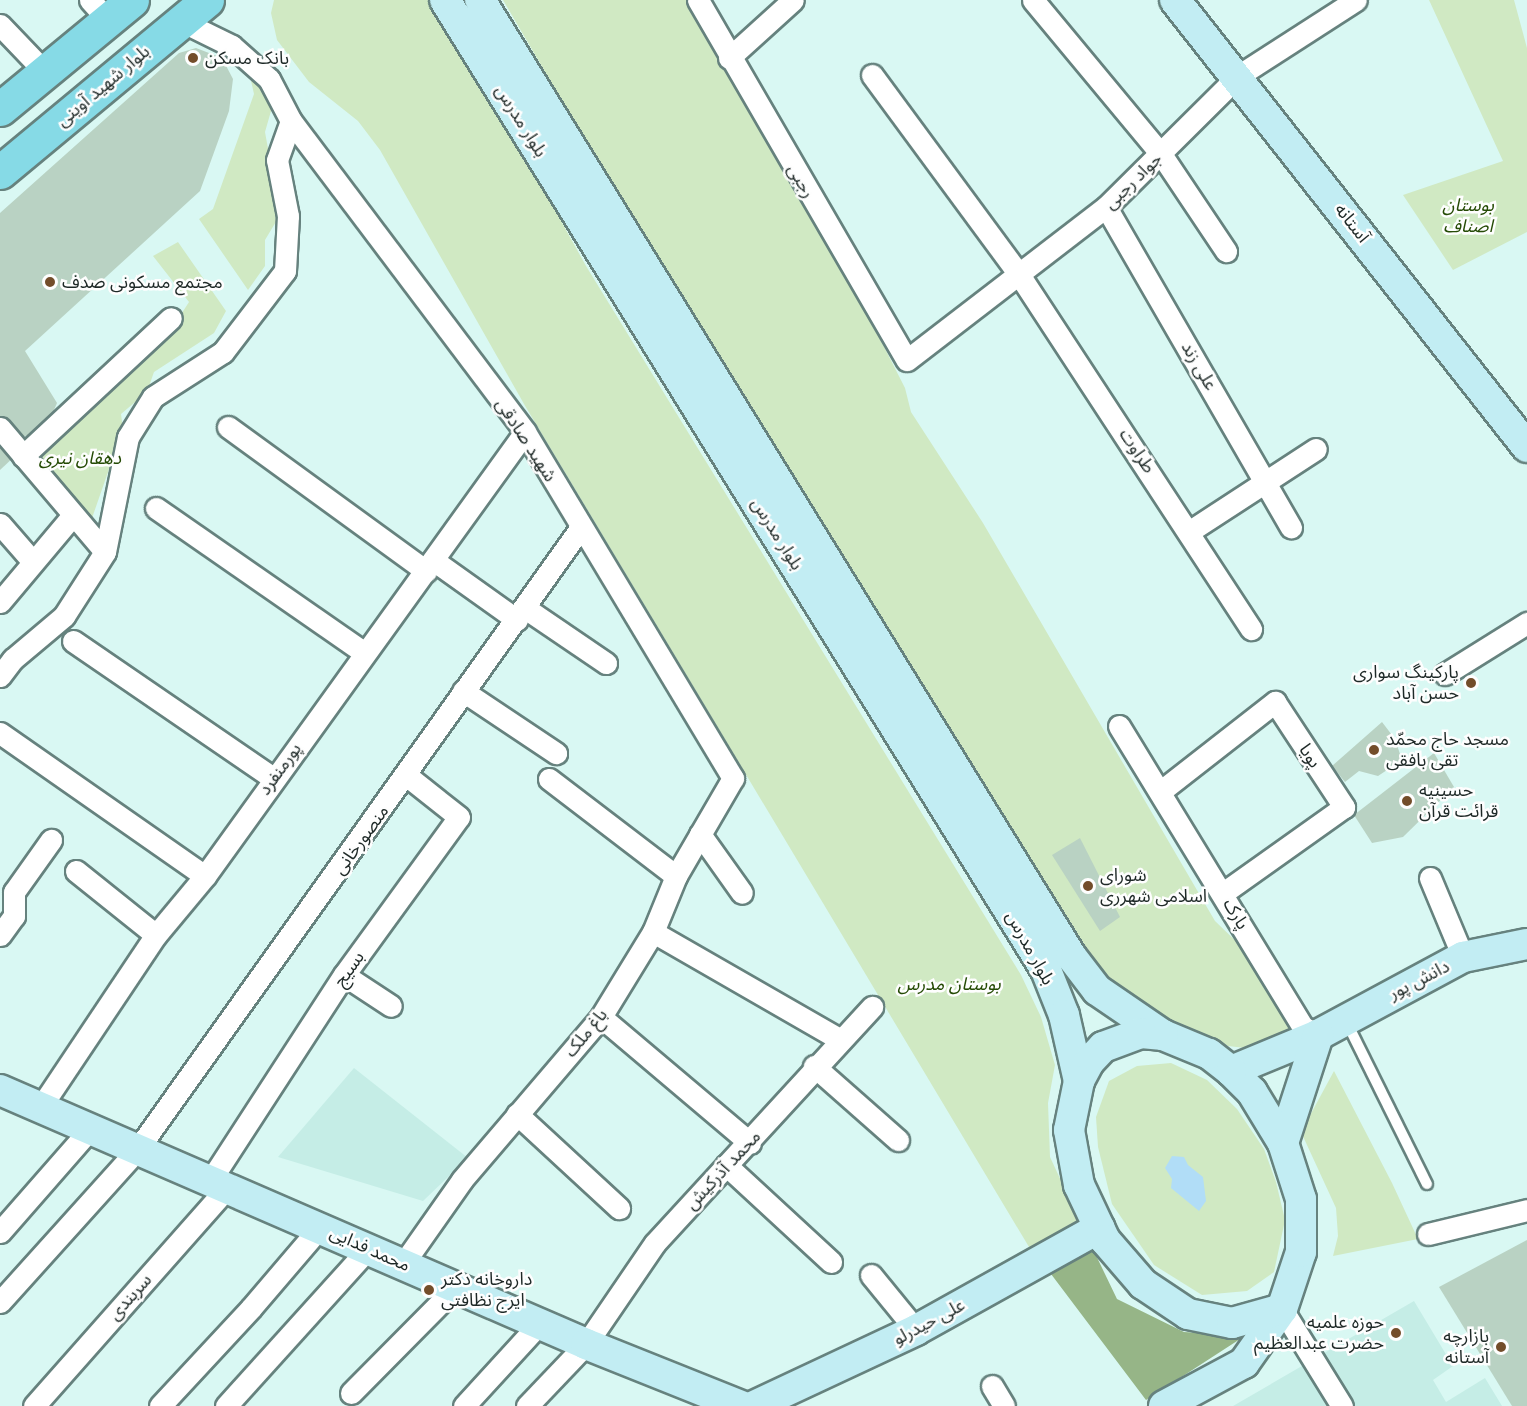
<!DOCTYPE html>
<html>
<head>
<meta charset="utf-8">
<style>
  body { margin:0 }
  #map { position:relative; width:1527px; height:1406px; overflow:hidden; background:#d9f8f3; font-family:"Times New Roman","Noto Sans Arabic",serif }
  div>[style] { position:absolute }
  .built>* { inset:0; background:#c5ede6 }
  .green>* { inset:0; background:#d0e9c3 }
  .forest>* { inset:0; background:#96b587 }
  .water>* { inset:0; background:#b1ddf7 }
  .building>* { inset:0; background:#b9d2c3 }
  .roads { filter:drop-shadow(2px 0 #66827e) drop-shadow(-2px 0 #66827e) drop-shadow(0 2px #66827e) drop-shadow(0 -2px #66827e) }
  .lane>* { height:10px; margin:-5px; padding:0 5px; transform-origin:5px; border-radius:5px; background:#fff }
  .street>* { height:21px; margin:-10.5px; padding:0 10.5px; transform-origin:10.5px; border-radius:10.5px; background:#fff }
  .secondary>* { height:30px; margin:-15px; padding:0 15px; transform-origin:15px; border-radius:15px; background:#c2edf3 }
  .primary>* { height:33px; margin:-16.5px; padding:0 16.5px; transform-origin:16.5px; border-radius:16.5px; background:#86dae6 }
  .dots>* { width:16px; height:16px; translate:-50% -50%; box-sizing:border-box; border:3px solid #fefefe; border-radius:50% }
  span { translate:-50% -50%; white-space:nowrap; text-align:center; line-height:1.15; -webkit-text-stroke:5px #fefefe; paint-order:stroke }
  .poi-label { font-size:18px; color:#1e2927 }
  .left { translate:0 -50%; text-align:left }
  .right { translate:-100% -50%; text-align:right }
  .street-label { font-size:18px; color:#1e2927 }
  .park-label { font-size:18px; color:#254b05; font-style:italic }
</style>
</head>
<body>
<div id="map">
  <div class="built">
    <div style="clip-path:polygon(354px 1068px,468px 1158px,423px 1201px,278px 1157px)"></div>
    <div style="clip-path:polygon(1414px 1301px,1453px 1366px,1433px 1380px,1446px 1402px,1485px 1378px,1502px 1406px,1233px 1406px)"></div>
  </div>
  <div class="green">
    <div style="clip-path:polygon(274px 0,428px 0,529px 163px,586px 266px,1021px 975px,1041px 1017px,1055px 1065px,1048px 1103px,1050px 1157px,1083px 1228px,1032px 1252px,524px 404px,380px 150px,358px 121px,309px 82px,277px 40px,271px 13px)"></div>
    <div style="clip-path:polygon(503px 0,686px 0,842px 264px,905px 388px,911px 412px,983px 523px,1215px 921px,1243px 948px,1298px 1031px,1254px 1049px,1228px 1046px,1161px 1019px,1128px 1000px,1095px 963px,558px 94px)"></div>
    <div style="clip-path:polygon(1429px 0,1514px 0,1527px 48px,1527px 232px,1453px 270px,1403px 195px,1503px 161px)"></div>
    <div style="clip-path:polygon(249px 72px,266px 83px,273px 104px,265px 132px,280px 215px,265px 240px,265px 266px,248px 290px,199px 219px,213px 209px,254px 94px)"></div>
    <div style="clip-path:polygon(178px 242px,226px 311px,214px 333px,154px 372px,147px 392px,121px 414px,123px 429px,91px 521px,36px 457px,178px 319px,189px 302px,153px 256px)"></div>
    <div style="clip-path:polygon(1171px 1063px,1207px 1080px,1237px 1109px,1264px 1149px,1276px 1182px,1285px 1220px,1274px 1272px,1247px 1291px,1202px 1295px,1154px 1265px,1112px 1204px,1098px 1147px,1096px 1117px,1109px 1081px,1137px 1066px)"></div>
    <div style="clip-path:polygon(1334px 1071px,1392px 1183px,1418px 1239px,1333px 1256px,1338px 1236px,1336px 1208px,1301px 1132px)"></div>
  </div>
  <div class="forest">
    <div style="clip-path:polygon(1091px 1245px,1117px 1299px,1184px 1332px,1216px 1334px,1254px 1330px,1146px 1400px,1051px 1274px)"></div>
  </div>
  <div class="water">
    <div style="clip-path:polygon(1172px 1156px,1184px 1157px,1188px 1165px,1203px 1177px,1206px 1201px,1199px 1211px,1171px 1188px,1172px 1179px,1165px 1168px)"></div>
  </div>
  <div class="building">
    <div style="clip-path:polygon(196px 48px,222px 58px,233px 79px,229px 111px,200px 191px,25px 351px,57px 403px,45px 431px,17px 438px,0 418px,0 213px,179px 53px)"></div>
    <div style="clip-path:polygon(0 439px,15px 456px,0 470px)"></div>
    <div style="clip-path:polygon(1382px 722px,1395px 739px,1402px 760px,1378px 776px,1359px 771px,1345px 782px,1332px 766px)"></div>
    <div style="clip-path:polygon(1434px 753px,1454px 787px,1403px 837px,1372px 843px,1354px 815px)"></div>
    <div style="clip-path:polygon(1080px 838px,1120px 917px,1100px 931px,1052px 855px)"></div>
    <div style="clip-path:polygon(1527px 1240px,1527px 1406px,1512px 1406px,1439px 1287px)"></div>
  </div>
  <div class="roads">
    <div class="lane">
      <div style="left:1346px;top:1021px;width:182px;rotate:63.6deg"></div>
    </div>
    <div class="street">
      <div style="left:90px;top:0;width:27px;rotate:48deg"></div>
      <div style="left:698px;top:0;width:416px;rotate:59.9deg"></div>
      <div style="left:907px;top:360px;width:251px;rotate:-37.6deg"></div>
      <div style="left:1106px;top:207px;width:186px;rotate:-44.8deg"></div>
      <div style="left:1238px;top:76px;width:140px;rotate:-32.8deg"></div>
      <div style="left:1033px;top:0;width:200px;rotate:50.3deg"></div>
      <div style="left:1161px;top:154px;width:117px;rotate:56.2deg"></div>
      <div style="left:0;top:25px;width:65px;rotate:46.2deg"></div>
      <div style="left:729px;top:58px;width:86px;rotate:-42.2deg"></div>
      <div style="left:872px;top:75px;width:250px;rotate:53.6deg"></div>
      <div style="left:1020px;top:276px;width:422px;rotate:56.8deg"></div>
      <div style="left:291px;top:121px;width:389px;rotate:53deg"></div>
      <div style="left:525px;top:432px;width:404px;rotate:59deg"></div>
      <div style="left:733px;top:778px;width:113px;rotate:120.2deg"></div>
      <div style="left:676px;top:876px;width:61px;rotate:112.3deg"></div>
      <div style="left:653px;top:932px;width:100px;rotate:121.5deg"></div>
      <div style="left:601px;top:1017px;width:214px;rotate:130.5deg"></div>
      <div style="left:462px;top:1180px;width:103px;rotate:125.1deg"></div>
      <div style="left:1106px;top:207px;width:370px;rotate:60deg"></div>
      <div style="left:228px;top:427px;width:245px;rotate:36deg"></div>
      <div style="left:0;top:428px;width:162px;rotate:49.7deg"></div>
      <div style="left:23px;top:456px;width:202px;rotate:-43deg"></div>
      <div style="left:156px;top:508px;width:254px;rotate:34.8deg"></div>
      <div style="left:0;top:524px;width:50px;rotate:49deg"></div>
      <div style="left:1190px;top:531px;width:150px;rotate:-33.1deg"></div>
      <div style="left:433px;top:560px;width:103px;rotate:35.5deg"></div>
      <div style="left:0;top:602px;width:114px;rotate:-50deg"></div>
      <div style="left:525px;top:608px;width:98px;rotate:34.2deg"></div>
      <div style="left:73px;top:641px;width:242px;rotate:34.4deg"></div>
      <div style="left:1445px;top:674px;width:97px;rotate:-31.9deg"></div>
      <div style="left:0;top:676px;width:21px;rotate:-53deg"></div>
      <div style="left:13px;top:659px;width:67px;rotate:-40.1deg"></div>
      <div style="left:64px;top:616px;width:76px;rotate:-57.4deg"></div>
      <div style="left:105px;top:552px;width:117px;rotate:-78.7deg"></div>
      <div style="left:128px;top:437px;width:47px;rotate:-58deg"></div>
      <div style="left:153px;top:397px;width:83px;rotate:-32.7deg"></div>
      <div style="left:223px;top:352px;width:102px;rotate:-52.6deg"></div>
      <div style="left:285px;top:271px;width:55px;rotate:-86.9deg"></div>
      <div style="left:288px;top:216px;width:57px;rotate:-101.1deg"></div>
      <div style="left:277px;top:160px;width:41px;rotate:-70.3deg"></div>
      <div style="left:291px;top:121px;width:47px;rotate:-117.6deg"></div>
      <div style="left:269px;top:79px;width:50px;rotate:-138.3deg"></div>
      <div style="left:232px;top:46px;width:57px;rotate:-153.9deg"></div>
      <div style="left:463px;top:691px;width:112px;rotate:33.7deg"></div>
      <div style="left:1119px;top:726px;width:353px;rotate:58.6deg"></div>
      <div style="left:1303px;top:1027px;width:17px;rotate:28deg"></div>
      <div style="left:0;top:733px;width:250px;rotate:34.9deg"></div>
      <div style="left:549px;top:779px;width:160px;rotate:37.4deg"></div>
      <div style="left:1161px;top:791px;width:145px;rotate:-38deg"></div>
      <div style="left:1275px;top:702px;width:126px;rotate:56.7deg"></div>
      <div style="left:1344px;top:807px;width:148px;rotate:144.6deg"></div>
      <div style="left:700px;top:834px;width:72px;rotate:54.6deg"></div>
      <div style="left:76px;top:871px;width:102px;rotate:38.7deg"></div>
      <div style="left:1430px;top:878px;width:86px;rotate:67.3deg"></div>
      <div style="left:653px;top:932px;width:215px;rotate:29.9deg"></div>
      <div style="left:0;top:935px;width:24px;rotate:-54deg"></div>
      <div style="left:14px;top:916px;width:24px;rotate:-90deg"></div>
      <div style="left:14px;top:892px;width:64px;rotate:-54.6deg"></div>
      <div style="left:344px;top:975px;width:56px;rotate:33.4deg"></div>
      <div style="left:601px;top:1017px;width:195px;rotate:40.2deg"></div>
      <div style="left:814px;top:1066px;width:112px;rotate:41.4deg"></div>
      <div style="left:40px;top:1108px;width:208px;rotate:-56.2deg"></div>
      <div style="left:156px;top:935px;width:77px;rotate:-50.3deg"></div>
      <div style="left:205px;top:876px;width:547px;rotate:-54.22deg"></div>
      <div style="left:517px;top:1114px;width:139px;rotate:42.7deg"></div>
      <div style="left:726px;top:1165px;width:143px;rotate:42.7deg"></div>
      <div style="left:210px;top:1181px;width:246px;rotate:-57deg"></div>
      <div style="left:344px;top:975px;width:195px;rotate:-54deg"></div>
      <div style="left:459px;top:817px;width:66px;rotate:-141.7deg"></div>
      <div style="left:0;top:1232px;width:138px;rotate:-48.8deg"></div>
      <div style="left:1428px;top:1234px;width:102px;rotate:-13.6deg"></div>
      <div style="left:871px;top:1275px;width:71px;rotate:50.7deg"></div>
      <div style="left:0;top:1302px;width:205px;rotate:-48deg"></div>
      <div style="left:137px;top:1150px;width:765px;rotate:-54.52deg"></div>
      <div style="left:1282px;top:1309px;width:114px;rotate:58.3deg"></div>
      <div style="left:992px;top:1386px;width:23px;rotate:59deg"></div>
      <div style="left:351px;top:1393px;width:149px;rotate:-45.3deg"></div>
      <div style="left:34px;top:1406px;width:291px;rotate:-48.5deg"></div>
      <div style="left:160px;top:1406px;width:134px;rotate:-47.1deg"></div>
      <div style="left:251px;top:1308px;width:108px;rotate:-49.5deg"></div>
      <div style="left:226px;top:1406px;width:213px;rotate:-47.9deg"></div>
      <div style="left:464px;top:1406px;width:113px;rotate:-47.5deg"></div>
      <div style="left:527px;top:1406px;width:86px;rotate:-46.4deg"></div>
      <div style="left:586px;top:1344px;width:122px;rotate:-55.7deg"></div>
      <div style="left:655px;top:1243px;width:321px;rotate:-47.4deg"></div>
    </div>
    <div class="secondary">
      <div style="left:445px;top:0;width:1141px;rotate:58.22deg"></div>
      <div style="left:1046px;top:970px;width:48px;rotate:68.2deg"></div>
      <div style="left:1064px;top:1015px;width:68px;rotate:77.2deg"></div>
      <div style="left:480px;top:0;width:1124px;rotate:58.28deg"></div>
      <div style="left:1071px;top:956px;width:43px;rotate:52.6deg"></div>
      <div style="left:1097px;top:990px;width:80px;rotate:34.3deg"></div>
      <div style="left:1175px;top:0;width:569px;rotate:51.78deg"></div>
      <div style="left:1231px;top:1071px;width:94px;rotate:-22.5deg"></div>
      <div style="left:1318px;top:1035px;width:165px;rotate:-28.3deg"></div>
      <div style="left:1463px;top:957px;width:65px;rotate:-11.5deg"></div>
      <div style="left:0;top:1090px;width:639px;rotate:23.43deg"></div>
      <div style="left:586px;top:1344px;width:167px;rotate:21.8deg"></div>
      <div style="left:1283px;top:1143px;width:114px;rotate:-72deg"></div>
      <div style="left:754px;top:1406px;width:179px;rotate:-25.1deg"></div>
      <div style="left:916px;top:1330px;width:210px;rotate:-29.1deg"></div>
      <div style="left:1164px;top:1406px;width:91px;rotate:-28.3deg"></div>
      <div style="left:1244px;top:1363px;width:66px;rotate:-54.9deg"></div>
      <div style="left:1282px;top:1309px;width:60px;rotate:-71.6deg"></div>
      <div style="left:1301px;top:1252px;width:53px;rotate:-90deg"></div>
      <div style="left:1301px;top:1199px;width:59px;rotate:-107.8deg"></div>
      <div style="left:1283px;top:1143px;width:60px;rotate:-121.3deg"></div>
      <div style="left:1252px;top:1092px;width:30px;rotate:-135deg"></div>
      <div style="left:1231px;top:1071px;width:28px;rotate:-142deg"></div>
      <div style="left:1209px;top:1054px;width:50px;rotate:-157.6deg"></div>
      <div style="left:1163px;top:1035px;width:22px;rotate:-175deg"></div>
      <div style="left:1141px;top:1033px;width:40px;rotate:159.8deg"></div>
      <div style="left:1103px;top:1047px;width:21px;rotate:133deg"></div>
      <div style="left:1089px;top:1062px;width:21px;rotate:118deg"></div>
      <div style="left:1079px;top:1081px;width:50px;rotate:101.5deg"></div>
      <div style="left:1069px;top:1130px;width:56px;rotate:79.7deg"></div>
      <div style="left:1079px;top:1185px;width:61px;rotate:64.7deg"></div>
      <div style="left:1105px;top:1240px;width:58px;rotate:49.2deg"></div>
      <div style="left:1143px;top:1284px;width:54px;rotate:33.7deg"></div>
      <div style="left:1188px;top:1314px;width:45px;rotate:11.6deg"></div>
      <div style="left:1232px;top:1323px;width:52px;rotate:-15.6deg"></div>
    </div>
    <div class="primary">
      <div style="left:0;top:109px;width:171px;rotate:-39.5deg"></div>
      <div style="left:0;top:172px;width:269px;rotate:-39.7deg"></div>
    </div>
  </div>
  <div class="dots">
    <div style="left:193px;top:58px;background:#734d2a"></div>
    <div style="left:50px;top:282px;background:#734d2a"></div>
    <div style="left:1471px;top:683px;background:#734d2a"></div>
    <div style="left:1374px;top:750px;background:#734d2a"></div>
    <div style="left:1407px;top:801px;background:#734d2a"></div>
    <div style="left:1088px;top:886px;background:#734d2a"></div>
    <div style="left:429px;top:1290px;background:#734d2a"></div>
    <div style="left:1396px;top:1333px;background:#734d2a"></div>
    <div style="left:1501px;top:1347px;background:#734d2a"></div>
  </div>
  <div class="poi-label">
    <span class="left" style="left:205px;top:58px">بانک مسکن</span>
    <span class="left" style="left:62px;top:282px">مجتمع مسکونی صدف</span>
    <span class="right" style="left:1459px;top:683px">پارکینگ سواری<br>حسن آباد</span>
    <span class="left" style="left:1386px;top:750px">مسجد حاج محمّد<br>تقی بافقی</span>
    <span class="left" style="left:1419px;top:801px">حسینیه<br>قرائت قرآن</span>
    <span class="left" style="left:1100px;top:886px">شورای<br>اسلامی شهرری</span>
    <span class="left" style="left:441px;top:1290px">داروخانه دکتر<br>ایرج نظافتی</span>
    <span class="right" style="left:1384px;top:1333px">حوزه علمیه<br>حضرت عبدالعظیم</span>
    <span class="right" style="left:1489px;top:1347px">بازارچه<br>آستانه</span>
  </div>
  <div class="street-label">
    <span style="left:103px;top:86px;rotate:-40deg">بلوار شهید آوینی</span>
    <span style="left:521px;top:121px;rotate:58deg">بلوار مدرس</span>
    <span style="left:801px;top:181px;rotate:60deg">رجبی</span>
    <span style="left:1133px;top:181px;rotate:-44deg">جواد رجبی</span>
    <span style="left:1352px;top:223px;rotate:52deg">آستانه</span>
    <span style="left:1199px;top:366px;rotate:60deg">علی زند</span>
    <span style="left:526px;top:440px;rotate:57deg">شهید صادقی</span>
    <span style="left:1137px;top:451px;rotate:56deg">طراوت</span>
    <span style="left:777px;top:534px;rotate:58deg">بلوار مدرس</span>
    <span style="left:1310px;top:756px;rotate:57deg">پویا</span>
    <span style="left:280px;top:769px;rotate:-54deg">پورمنفرد</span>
    <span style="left:361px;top:840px;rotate:-54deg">منصورخانی</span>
    <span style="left:1236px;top:914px;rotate:59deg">پارک</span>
    <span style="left:1030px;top:948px;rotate:61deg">بلوار مدرس</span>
    <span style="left:349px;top:969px;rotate:-55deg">بسیج</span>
    <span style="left:1419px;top:980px;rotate:-27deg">دانش پور</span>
    <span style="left:586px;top:1033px;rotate:-51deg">باغ ملک</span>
    <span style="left:723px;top:1170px;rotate:-47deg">محمد آذرکیش</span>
    <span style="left:370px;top:1249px;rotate:24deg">محمد فدایی</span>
    <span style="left:130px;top:1297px;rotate:-48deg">سربندی</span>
    <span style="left:929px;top:1322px;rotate:-28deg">علی حیدرلو</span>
  </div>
  <div class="park-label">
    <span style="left:1468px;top:216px">بوستان<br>اصناف</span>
    <span style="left:80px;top:458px">دهقان نیری</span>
    <span style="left:949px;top:984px">بوستان مدرس</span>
  </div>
</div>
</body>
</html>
